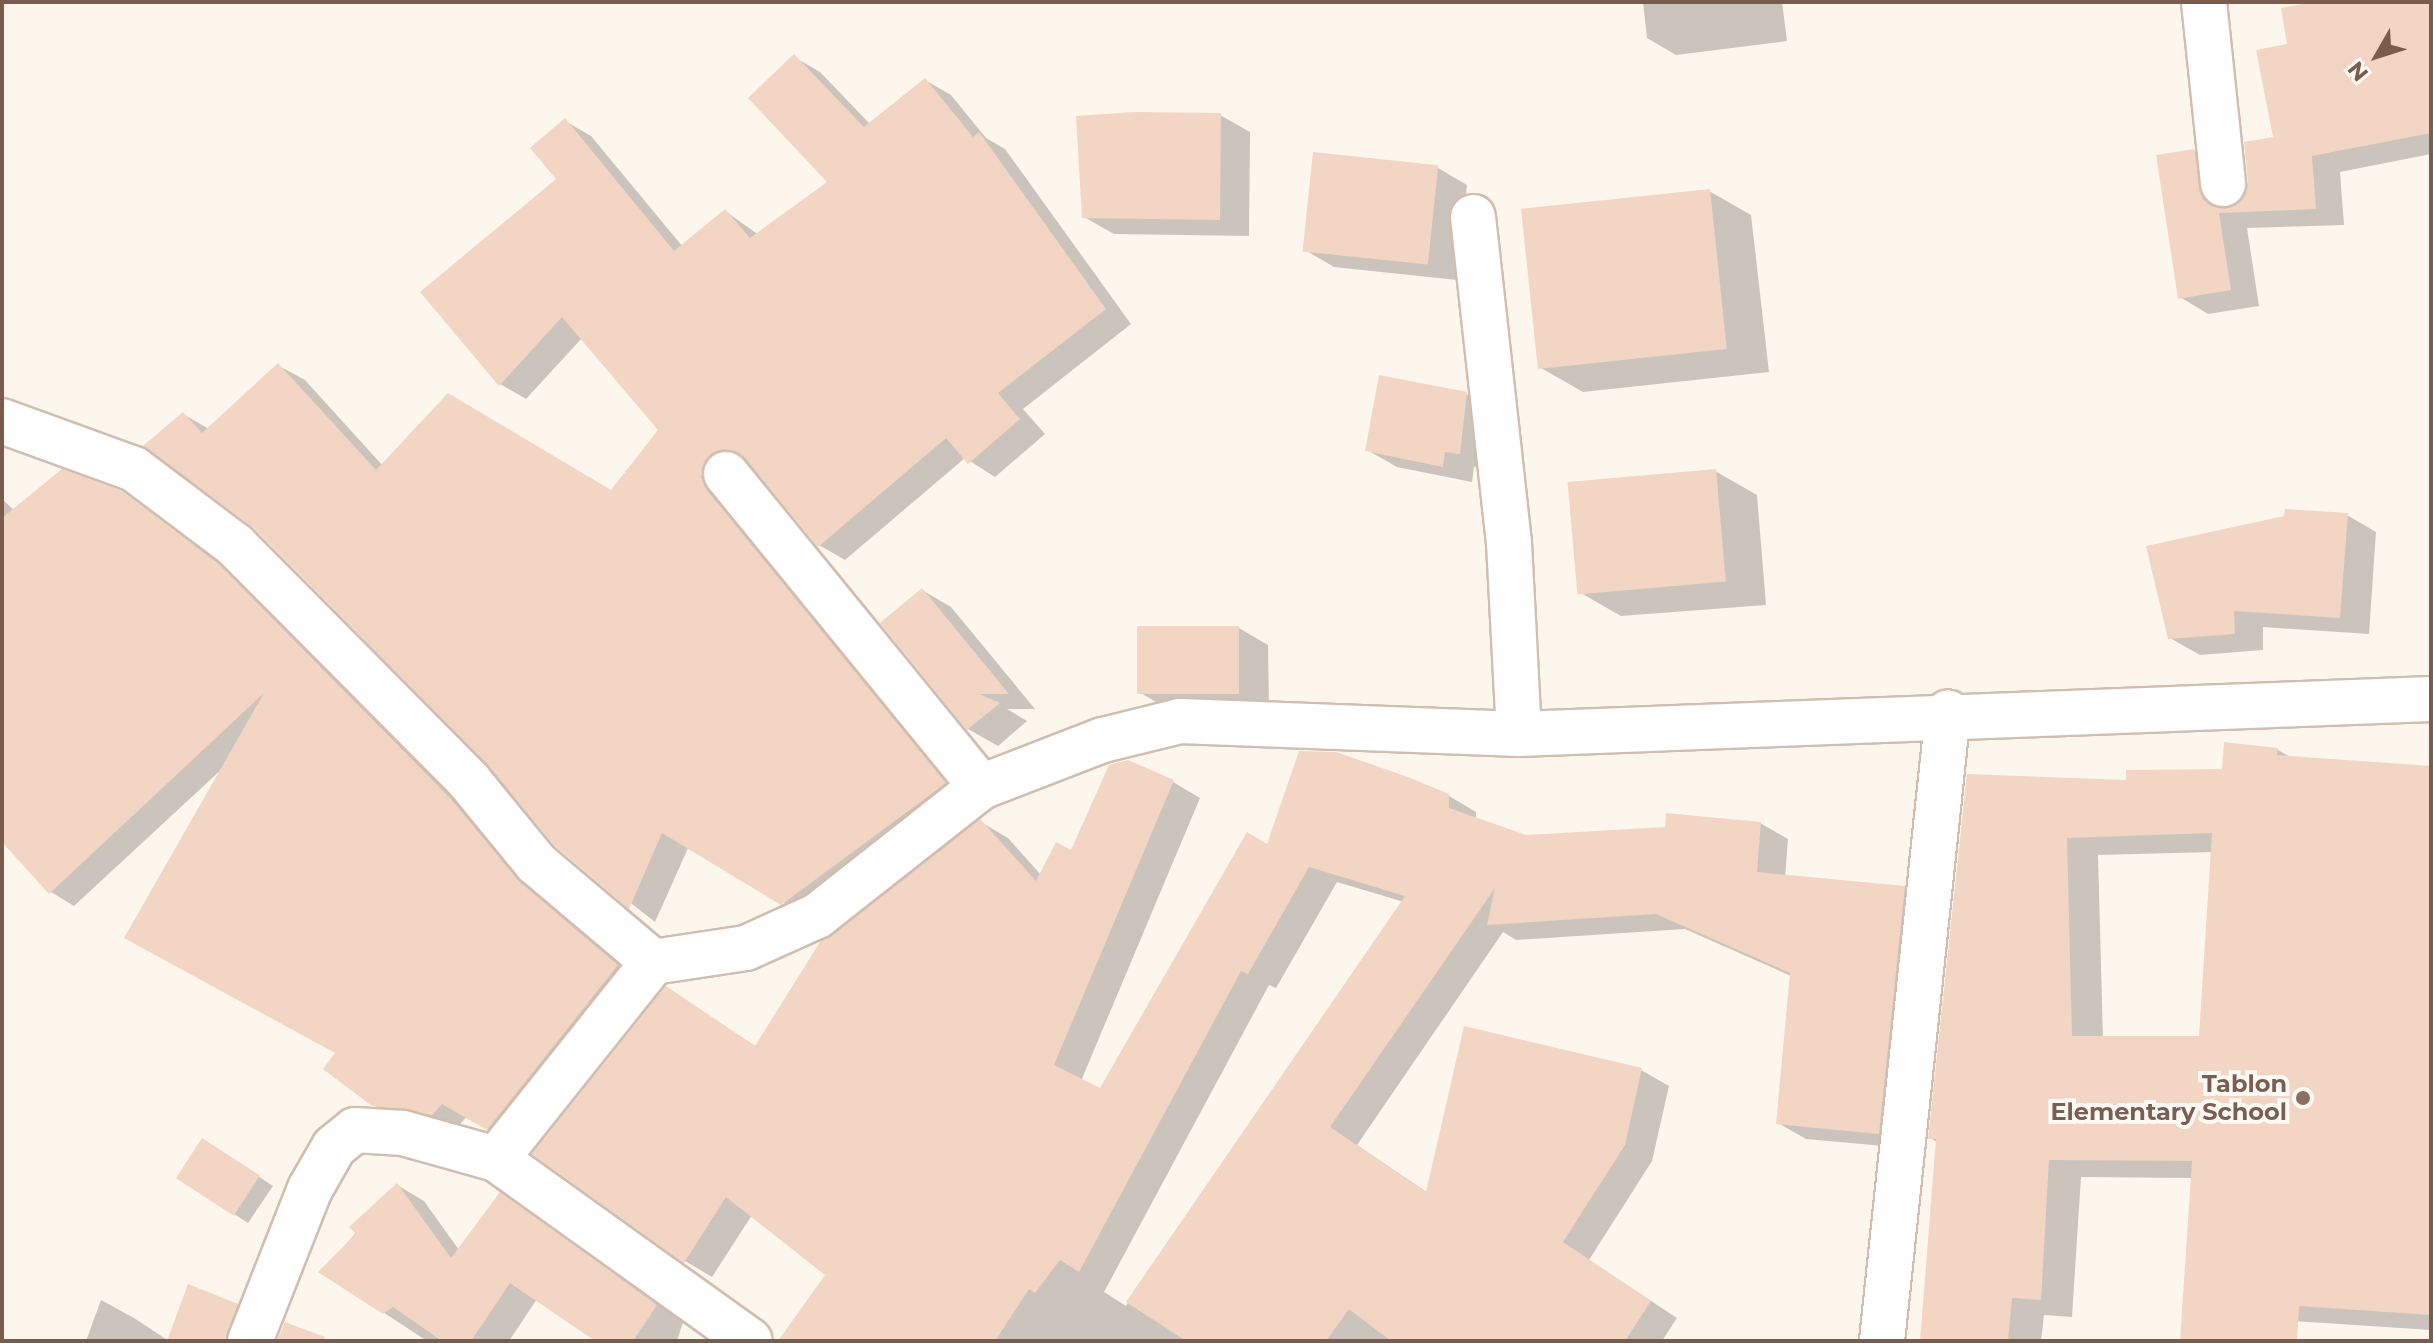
<!DOCTYPE html>
<html>
<head>
<meta charset="utf-8">
<style>
  body { margin:0 }
  #map { position:relative; width:2433px; height:1343px; overflow:hidden; background:#fdf6ec; font-family:Montserrat,sans-serif }
  div>[style] { position:absolute }
  .shadow>* { inset:0; background:#0003 }
  .building>* { inset:0; background:#f3d5c3; transform-origin:0 0 }
  .roads { filter:drop-shadow(2px 0 #d1beb0) drop-shadow(-2px 0 #d1beb0) drop-shadow(0 2px #d1beb0) drop-shadow(0 -2px #d1beb0) }
  .street>* { height:44px; margin:-22px; padding:0 22px; transform-origin:22px; border-radius:22px; background:#fff }
  .secondary>* { height:44px; margin:-22px; padding:0 22px; transform-origin:22px; border-radius:22px; background:#fff }
  .dots>* { width:22px; height:22px; translate:-50% -50%; box-sizing:border-box; border:4px solid #fffaf3; border-radius:50% }
  span { translate:-50% -50%; white-space:nowrap; text-align:center; line-height:1.15; -webkit-text-stroke:8px #fffaf3; paint-order:stroke }
  .education-label { font-size:24px; color:#785e54; font-weight:700 }
  .right { translate:-100% -50%; text-align:right }
  .frame { position:absolute; inset:0; border:4px solid #7a5c4d; pointer-events:none }
  .north { position:absolute; left:2337px; top:16px; width:80px; height:80px; -webkit-text-stroke:6px #fffaf3; paint-order:stroke; rotate:231deg; font-size:22px; font-weight:700; line-height:32px; text-align:center; color:#7a5c4d }
  .north::after { content:''; display:block; margin:auto; width:28px; height:36px; background:#7a5c4d; clip-path:polygon(50% 0,100% 100%,50% 72%,0 100%) }
</style>
</head>
<body>
<div id="map">
  <div class="shadow">
    <div style="clip-path:polygon(1643px 2px,1782px 2px,1787px 41px,1676px 55px,1647px 38px)"></div>
    <div style="clip-path:polygon(2326px 2px,2431px 2px,2431px 154px,2340px 172px,2344px 225px,2247px 228px,2259px 306px,2208px 314px,2180px 297px,2194px 151px,2223px 168px,2230px 207px,2238px 206px,2276px 139px,2289px 46px)"></div>
    <div style="clip-path:polygon(794px 57px,820px 72px,870px 124px,925px 80px,951px 95px,986px 138px,1005px 149px,1131px 324px,1023px 409px,1045px 434px,995px 477px,965px 458px,845px 560px,819px 545px,751px 466px,737px 468px,970px 799px,809px 918px,689px 846px,655px 922px,555px 844px,183px 414px,209px 429px,279px 366px,305px 380px,383px 466px,611px 492px,661px 430px,582px 338px,526px 399px,500px 384px,558px 180px,565px 121px,591px 136px,683px 247px,725px 211px,759px 235px,830px 182px)"></div>
    <div style="clip-path:polygon(1220px 115px,1250px 132px,1249px 236px,1114px 234px,1084px 217px)"></div>
    <div style="clip-path:polygon(1438px 168px,1467px 185px,1457px 280px,1334px 267px,1305px 250px)"></div>
    <div style="clip-path:polygon(1709px 191px,1751px 215px,1769px 372px,1583px 392px,1541px 368px)"></div>
    <div style="clip-path:polygon(1466px 394px,1496px 411px,1489px 470px,1474px 467px,1472px 482px,1397px 467px,1367px 450px)"></div>
    <div style="clip-path:polygon(1715px 471px,1757px 495px,1766px 605px,1621px 616px,1579px 592px)"></div>
    <div style="clip-path:polygon(121px 493px,244px 581px,641px 980px,512px 1143px,467px 1116px,457px 1128px,398px 1119px,373px 1104px,338px 1053px,223px 768px,74px 906px,51px 892px,2px 839px,2px 499px,14px 510px)"></div>
    <div style="clip-path:polygon(2347px 515px,2376px 532px,2369px 634px,2263px 627px,2263px 650px,2200px 655px,2170px 638px)"></div>
    <div style="clip-path:polygon(922px 590px,951px 607px,1035px 709px,1007px 709px,1027px 721px,998px 746px,968px 729px)"></div>
    <div style="clip-path:polygon(1239px 628px,1268px 645px,1269px 709px,1168px 709px,1139px 692px)"></div>
    <div style="clip-path:polygon(evenodd,2278px 750px,2292px 758px,2431px 768px,2431px 1330px,2217px 1316px,2192px 1178px,2081px 1177px,2072px 1317px,2044px 1315px,2041px 1341px,1921px 1341px,1937px 1142px,1930px 1138px,1968px 776px,2128px 782px,2223px 771px,2278px 750px,2213px 852px,2201px 1038px,2103px 1038px,2098px 855px,2213px 852px)"></div>
    <div style="clip-path:polygon(evenodd,1173px 782px,1200px 798px,1081px 1081px,1100px 1090px,1269px 847px,1449px 796px,1476px 812px,1476px 820px,1525px 837px,1760px 823px,1788px 839px,1785px 877px,1904px 887px,1932px 903px,1906px 1148px,1806px 1139px,1778px 1123px,1791px 976px,1685px 929px,1516px 940px,1503px 932px,1357px 1145px,1428px 1193px,1641px 1070px,1669px 1086px,1652px 1161px,1589px 1260px,1677px 1318px,1662px 1341px,781px 1341px,828px 1275px,752px 1215px,712px 1277px,685px 1261px,666px 989px,757px 1047px,981px 822px,1008px 838px,1041px 875px,1173px 782px,1337px 882px,1404px 902px,1126px 1306px,1104px 1292px,1269px 985px,1276px 988px,1337px 882px)"></div>
    <div style="clip-path:polygon(217px 1149px,273px 1186px,248px 1223px,234px 1214px)"></div>
    <div style="clip-path:polygon(397px 1185px,424px 1201px,459px 1250px,500px 1195px,683px 1322px,677px 1341px,598px 1341px,537px 1299px,509px 1341px,427px 1341px,322px 1272px)"></div>
    <div style="clip-path:polygon(101px 1300px,134px 1318px,169px 1341px,86px 1341px)"></div>
    <div style="clip-path:polygon(237px 1305px,270px 1325px,265px 1341px,169px 1341px)"></div>
  </div>
  <div class="building">
    <div style="clip-path:polygon(2313px 2px,2431px 2px,2431px 133px,2312px 156px,2316px 209px,2219px 213px,2231px 290px,2178px 299px,2156px 155px,2194px 149px,2203px 199px,2225px 209px,2238px 204px,2248px 182px,2244px 142px,2273px 137px,2256px 50px,2287px 44px,2281px 8px)"></div>
    <div style="clip-path:polygon(794px 54px,864px 127px,925px 78px,973px 137px,979px 132px,1106px 309px,998px 393px,1020px 419px,968px 464px,946px 438px,818px 547px,745px 458px,723px 449px,710px 455px,701px 477px,707px 490px,946px 783px,781px 905px,662px 833px,629px 909px,554px 845px,487px 764px,254px 528px,143px 446px,183px 412px,202px 433px,278px 363px,376px 470px,448px 393px,611px 490px,658px 430px,562px 317px,499px 386px,420px 292px,556px 179px,530px 148px,565px 118px,674px 251px,725px 209px,750px 238px,827px 182px,748px 98px)"></div>
    <div style="clip-path:polygon(1133px 112px,1221px 113px,1220px 220px,1082px 218px,1076px 116px)"></div>
    <div style="left:1313px;top:152px;width:126px;height:100px;rotate:6deg"></div>
    <div style="left:1710px;top:189px;width:161px;height:190px;rotate:84deg"></div>
    <div style="clip-path:polygon(1379px 375px,1467px 392px,1460px 454px,1445px 452px,1443px 467px,1365px 451px)"></div>
    <div style="clip-path:polygon(62px 469px,122px 491px,220px 565px,450px 798px,520px 882px,618px 965px,487px 1130px,442px 1104px,432px 1115px,372px 1106px,323px 1069px,335px 1053px,124px 938px,264px 693px,49px 894px,2px 842px,2px 518px)"></div>
    <div style="left:1716px;top:469px;width:113px;height:149px;rotate:85deg"></div>
    <div style="clip-path:polygon(2285px 509px,2348px 513px,2340px 618px,2234px 611px,2235px 634px,2168px 639px,2146px 546px,2284px 516px)"></div>
    <div style="clip-path:polygon(922px 588px,1009px 694px,979px 694px,1000px 703px,967px 730px,880px 623px)"></div>
    <div style="left:1137px;top:626px;width:102px;height:68px"></div>
    <div style="clip-path:polygon(evenodd,2224px 742px,2278px 748px,2277px 755px,2431px 766px,2431px 1315px,2299px 1306px,2297px 1341px,2180px 1341px,2192px 1161px,2049px 1160px,2041px 1300px,2012px 1298px,2008px 1341px,1920px 1341px,1936px 1139px,1928px 1139px,1967px 774px,2126px 780px,2126px 770px,2222px 769px,2224px 742px,2212px 833px,2199px 1036px,2072px 1036px,2067px 838px,2212px 833px)"></div>
    <div style="clip-path:polygon(1299px 751px,1336px 752px,1408px 777px,1449px 794px,1449px 808px,1526px 835px,1665px 827px,1666px 813px,1761px 822px,1757px 872px,1905px 886px,1879px 1134px,1776px 1124px,1790px 973px,1656px 914px,1487px 925px,1495px 888px,1330px 1127px,1426px 1192px,1464px 1026px,1642px 1068px,1625px 1145px,1563px 1242px,1651px 1301px,1625px 1341px,1391px 1341px,1349px 1309px,1326px 1341px,1186px 1341px,1126px 1302px,1405px 896px,1309px 867px,1248px 974px,1241px 971px,1079px 1272px,1060px 1260px,1035px 1293px,1029px 1289px,995px 1341px,778px 1341px,825px 1275px,726px 1197px,684px 1263px,532px 1154px,666px 986px,755px 1046px,820px 942px,980px 819px,1036px 881px,1056px 842px,1071px 850px,1109px 765px,1128px 760px,1174px 780px,1054px 1065px,1100px 1088px,1247px 832px,1267px 844px)"></div>
    <div style="left:202px;top:1138px;width:69px;height:48px;rotate:33deg"></div>
    <div style="clip-path:polygon(397px 1183px,451px 1258px,500px 1192px,657px 1305px,633px 1341px,595px 1341px,510px 1283px,471px 1341px,442px 1341px,393px 1307px,383px 1314px,318px 1272px,356px 1234px,349px 1227px)"></div>
    <div style="clip-path:polygon(188px 1284px,238px 1304px,226px 1341px,167px 1341px)"></div>
    <div style="clip-path:polygon(285px 1322px,325px 1337px,324px 1341px,277px 1341px)"></div>
  </div>
  <div class="roads">
    <div class="street">
      <div style="left:2204px;top:2px;width:183px;rotate:84deg"></div>
      <div style="left:1473px;top:217px;width:328px;rotate:83.7deg"></div>
      <div style="left:1509px;top:543px;width:191px;rotate:87deg"></div>
      <div style="left:2px;top:421px;width:140px;rotate:20deg"></div>
      <div style="left:134px;top:469px;width:128px;rotate:37deg"></div>
      <div style="left:236px;top:546px;width:331px;rotate:45.2deg"></div>
      <div style="left:469px;top:781px;width:106px;rotate:50.7deg"></div>
      <div style="left:536px;top:863px;width:153px;rotate:40.2deg"></div>
      <div style="left:726px;top:474px;width:404px;rotate:50.8deg"></div>
      <div style="left:496px;top:1159px;width:312px;rotate:35.6deg"></div>
      <div style="left:1882px;top:1341px;width:632px;rotate:-84.01deg"></div>
    </div>
    <div class="secondary">
      <div style="left:250px;top:1341px;width:163px;rotate:-68.5deg"></div>
      <div style="left:310px;top:1189px;width:48px;rotate:-60.3deg"></div>
      <div style="left:334px;top:1147px;width:27px;rotate:-39deg"></div>
      <div style="left:355px;top:1130px;width:48px;rotate:3.6deg"></div>
      <div style="left:403px;top:1133px;width:97px;rotate:15.6deg"></div>
      <div style="left:496px;top:1159px;width:252px;rotate:-51.4deg"></div>
      <div style="left:653px;top:962px;width:94px;rotate:-8.6deg"></div>
      <div style="left:746px;top:948px;width:78px;rotate:-24.3deg"></div>
      <div style="left:817px;top:916px;width:209px;rotate:-38.2deg"></div>
      <div style="left:981px;top:787px;width:131px;rotate:-21.1deg"></div>
      <div style="left:1103px;top:740px;width:79px;rotate:-13.9deg"></div>
      <div style="left:1180px;top:721px;width:339px;rotate:2.2deg"></div>
      <div style="left:1519px;top:734px;width:913px;rotate:-2.2deg"></div>
    </div>
  </div>
  <div class="dots">
    <div style="left:2303px;top:1098px;background:#8d6e63"></div>
  </div>
  <div class="education-label">
    <span class="right" style="left:2287px;top:1098px">Tablon<br>Elementary School</span>
  </div>
  <div class="frame"></div>
  <div class="north">N</div>
</div>
</body>
</html>
